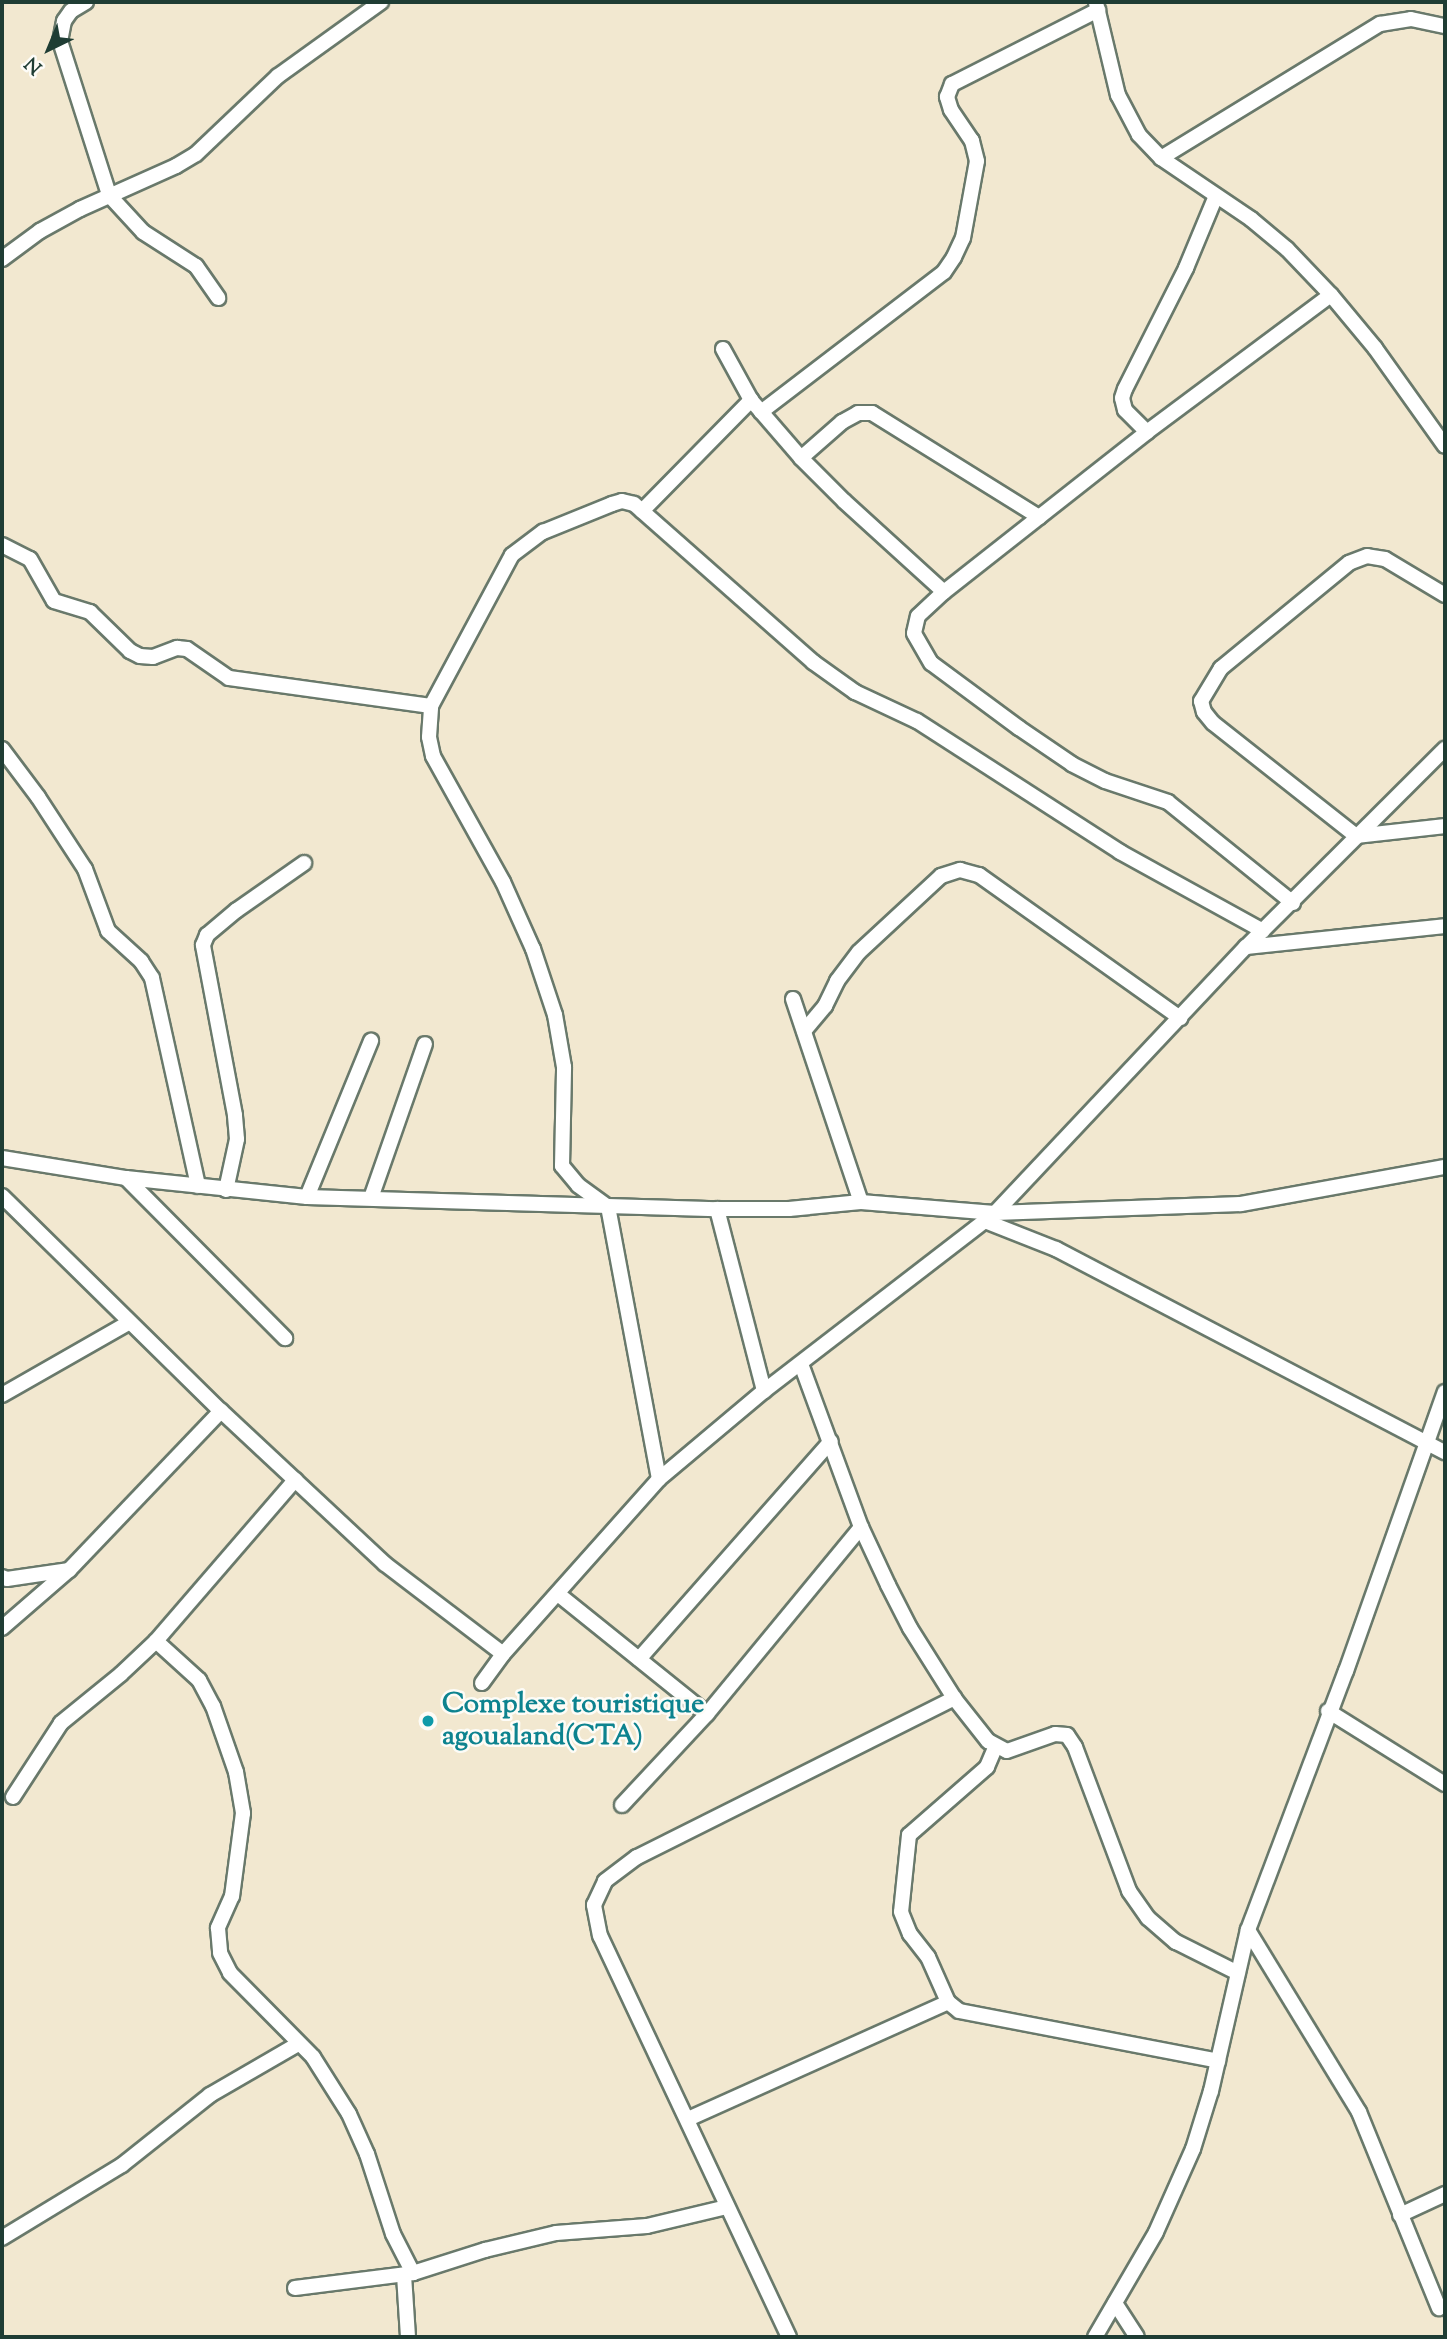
<!DOCTYPE html>
<html>
<head>
<meta charset="utf-8">
<style>
  body { margin:0 }
  #map { position:relative; width:1447px; height:2339px; overflow:hidden; background:#f2e8d0; font-family:"Sorts Mill Goudy",serif }
  div>[style] { position:absolute }
  .roads { filter:drop-shadow(2px 0 #69796b) drop-shadow(-2px 0 #69796b) drop-shadow(0 2px #69796b) drop-shadow(0 -2px #69796b) }
  .minor>* { height:14px; margin:-7px; padding:0 7px; transform-origin:7px; border-radius:7px; background:#fff }
  .dots>* { width:19px; height:19px; translate:-50% -50%; box-sizing:border-box; border:4px solid #fdfcf7; border-radius:50% }
  span { translate:-50% -50%; white-space:nowrap; text-align:center; line-height:1.15; -webkit-text-stroke:5px #fdfcf7; paint-order:stroke }
  .culture-label { font-size:28px; color:#0d838f; font-weight:700 }
  .left { translate:0 -50%; text-align:left }
  .frame { position:absolute; inset:0; border:4px solid #1f3d34; pointer-events:none }
  .north { position:absolute; left:14px; top:14px; width:70px; height:70px; -webkit-text-stroke:5px #fdfcf7; paint-order:stroke; rotate:223deg; font-size:19px; font-weight:700; line-height:28px; text-align:center; color:#1f3d34 }
  .north::after { content:''; display:block; margin:auto; width:24px; height:32px; background:#1f3d34; clip-path:polygon(50% 0,100% 100%,50% 72%,0 100%) }
</style>
</head>
<body>
<div id="map">
  <div class="roads">
    <div class="minor">
      <div style="left:86px;top:2px;width:17px;rotate:149deg"></div>
      <div style="left:71px;top:11px;width:12px;rotate:125deg"></div>
      <div style="left:64px;top:21px;width:20px;rotate:101deg"></div>
      <div style="left:60px;top:41px;width:162px;rotate:72.3deg"></div>
      <div style="left:109px;top:195px;width:50px;rotate:47.4deg"></div>
      <div style="left:143px;top:232px;width:63px;rotate:32.7deg"></div>
      <div style="left:196px;top:266px;width:39px;rotate:55deg"></div>
      <div style="left:1096px;top:3px;width:95px;rotate:76.6deg"></div>
      <div style="left:1118px;top:95px;width:45px;rotate:62.3deg"></div>
      <div style="left:1139px;top:135px;width:32px;rotate:46deg"></div>
      <div style="left:1161px;top:158px;width:109px;rotate:34.1deg"></div>
      <div style="left:1251px;top:219px;width:47px;rotate:39.8deg"></div>
      <div style="left:1287px;top:249px;width:64px;rotate:46.3deg"></div>
      <div style="left:1331px;top:295px;width:69px;rotate:50.3deg"></div>
      <div style="left:1375px;top:348px;width:120px;rotate:54.5deg"></div>
      <div style="left:1161px;top:158px;width:257px;rotate:-31.5deg"></div>
      <div style="left:1380px;top:24px;width:31px;rotate:-9deg"></div>
      <div style="left:1411px;top:19px;width:35px;rotate:12deg"></div>
      <div style="left:2px;top:259px;width:47px;rotate:-36.4deg"></div>
      <div style="left:40px;top:231px;width:46px;rotate:-28.8deg"></div>
      <div style="left:80px;top:209px;width:105px;rotate:-24.1deg"></div>
      <div style="left:176px;top:166px;width:23px;rotate:-31deg"></div>
      <div style="left:196px;top:154px;width:113px;rotate:-43.6deg"></div>
      <div style="left:278px;top:76px;width:127px;rotate:-35.7deg"></div>
      <div style="left:723px;top:349px;width:58px;rotate:61.2deg"></div>
      <div style="left:751px;top:400px;width:77px;rotate:49.2deg"></div>
      <div style="left:801px;top:458px;width:61px;rotate:45deg"></div>
      <div style="left:844px;top:501px;width:135px;rotate:42.3deg"></div>
      <div style="left:761px;top:412px;width:230px;rotate:-37.4deg"></div>
      <div style="left:944px;top:272px;width:18px;rotate:-56deg"></div>
      <div style="left:954px;top:257px;width:21px;rotate:-65deg"></div>
      <div style="left:963px;top:238px;width:78px;rotate:-79.7deg"></div>
      <div style="left:977px;top:161px;width:21px;rotate:-104deg"></div>
      <div style="left:972px;top:141px;width:37px;rotate:-124deg"></div>
      <div style="left:951px;top:110px;width:14px;rotate:-107deg"></div>
      <div style="left:947px;top:97px;width:14px;rotate:-69deg"></div>
      <div style="left:952px;top:84px;width:164px;rotate:-26.9deg"></div>
      <div style="left:1147px;top:432px;width:31px;rotate:-135deg"></div>
      <div style="left:1125px;top:410px;width:12px;rotate:-104deg"></div>
      <div style="left:1122px;top:398px;width:9px;rotate:-72deg"></div>
      <div style="left:1125px;top:389px;width:136px;rotate:-63.2deg"></div>
      <div style="left:1186px;top:268px;width:78px;rotate:-67.4deg"></div>
      <div style="left:801px;top:458px;width:55px;rotate:-41.3deg"></div>
      <div style="left:842px;top:422px;width:18px;rotate:-29deg"></div>
      <div style="left:858px;top:413px;width:14px"></div>
      <div style="left:872px;top:413px;width:197px;rotate:31.9deg"></div>
      <div style="left:642px;top:511px;width:156px;rotate:-45.5deg"></div>
      <div style="left:2px;top:545px;width:31px;rotate:27deg"></div>
      <div style="left:30px;top:559px;width:48px;rotate:60.3deg"></div>
      <div style="left:54px;top:601px;width:38px;rotate:17deg"></div>
      <div style="left:90px;top:612px;width:56px;rotate:44.3deg"></div>
      <div style="left:130px;top:651px;width:11px;rotate:27deg"></div>
      <div style="left:140px;top:656px;width:13px;rotate:4deg"></div>
      <div style="left:153px;top:657px;width:26px;rotate:-21deg"></div>
      <div style="left:177px;top:648px;width:10px;rotate:6deg"></div>
      <div style="left:187px;top:649px;width:51px;rotate:34.6deg"></div>
      <div style="left:229px;top:678px;width:204px;rotate:7.9deg"></div>
      <div style="left:1445px;top:595px;width:70px;rotate:-149deg"></div>
      <div style="left:1385px;top:559px;width:18px;rotate:-171deg"></div>
      <div style="left:1367px;top:556px;width:19px;rotate:159deg"></div>
      <div style="left:1349px;top:563px;width:166px;rotate:140.6deg"></div>
      <div style="left:1221px;top:668px;width:39px;rotate:121deg"></div>
      <div style="left:1201px;top:701px;width:11px;rotate:75deg"></div>
      <div style="left:1204px;top:712px;width:14px;rotate:51deg"></div>
      <div style="left:1213px;top:723px;width:182px;rotate:38.3deg"></div>
      <div style="left:1356px;top:836px;width:90px;rotate:-6.4deg"></div>
      <div style="left:2px;top:749px;width:60px;rotate:53.1deg"></div>
      <div style="left:38px;top:797px;width:86px;rotate:56.9deg"></div>
      <div style="left:85px;top:869px;width:66px;rotate:69.6deg"></div>
      <div style="left:108px;top:931px;width:45px;rotate:42.3deg"></div>
      <div style="left:141px;top:961px;width:20px;rotate:57deg"></div>
      <div style="left:152px;top:978px;width:213px;rotate:77.5deg"></div>
      <div style="left:1293px;top:903px;width:161px;rotate:-141.1deg"></div>
      <div style="left:1168px;top:802px;width:66px;rotate:-161.6deg"></div>
      <div style="left:1105px;top:781px;width:37px;rotate:-153deg"></div>
      <div style="left:1072px;top:764px;width:64px;rotate:-145.8deg"></div>
      <div style="left:1019px;top:728px;width:109px;rotate:-143.5deg"></div>
      <div style="left:931px;top:663px;width:34px;rotate:-120deg"></div>
      <div style="left:914px;top:633px;width:17px;rotate:-77deg"></div>
      <div style="left:918px;top:616px;width:35px;rotate:-43deg"></div>
      <div style="left:944px;top:592px;width:258px;rotate:-38.2deg"></div>
      <div style="left:1147px;top:432px;width:229px;rotate:-36.7deg"></div>
      <div style="left:1246px;top:947px;width:200px;rotate:-6deg"></div>
      <div style="left:793px;top:999px;width:214px;rotate:71.5deg"></div>
      <div style="left:804px;top:1031px;width:33px;rotate:-50deg"></div>
      <div style="left:825px;top:1006px;width:28px;rotate:-64deg"></div>
      <div style="left:837px;top:981px;width:36px;rotate:-53deg"></div>
      <div style="left:859px;top:952px;width:112px;rotate:-42.8deg"></div>
      <div style="left:941px;top:876px;width:20px;rotate:-18deg"></div>
      <div style="left:960px;top:870px;width:20px;rotate:15deg"></div>
      <div style="left:979px;top:875px;width:247px;rotate:35.4deg"></div>
      <div style="left:2px;top:1158px;width:126px;rotate:9.2deg"></div>
      <div style="left:126px;top:1178px;width:182px;rotate:6deg"></div>
      <div style="left:307px;top:1197px;width:410px;rotate:1.7deg"></div>
      <div style="left:717px;top:1209px;width:72px"></div>
      <div style="left:789px;top:1209px;width:72px;rotate:-5.6deg"></div>
      <div style="left:861px;top:1202px;width:134px;rotate:4.7deg"></div>
      <div style="left:995px;top:1213px;width:246px;rotate:-2.1deg"></div>
      <div style="left:1241px;top:1204px;width:207px;rotate:-10.3deg"></div>
      <div style="left:126px;top:1178px;width:226px;rotate:45.2deg"></div>
      <div style="left:226px;top:1190px;width:52px;rotate:-77.8deg"></div>
      <div style="left:237px;top:1139px;width:24px;rotate:-95deg"></div>
      <div style="left:235px;top:1115px;width:173px;rotate:-100.7deg"></div>
      <div style="left:203px;top:945px;width:11px;rotate:-68deg"></div>
      <div style="left:207px;top:935px;width:39px;rotate:-40deg"></div>
      <div style="left:237px;top:910px;width:82px;rotate:-35deg"></div>
      <div style="left:2px;top:1196px;width:307px;rotate:44.5deg"></div>
      <div style="left:221px;top:1411px;width:224px;rotate:43deg"></div>
      <div style="left:385px;top:1564px;width:148px;rotate:37.3deg"></div>
      <div style="left:307px;top:1197px;width:169px;rotate:-67.7deg"></div>
      <div style="left:371px;top:1198px;width:163px;rotate:-70.7deg"></div>
      <div style="left:717px;top:1209px;width:188px;rotate:75.5deg"></div>
      <div style="left:985px;top:1221px;width:76px;rotate:21.5deg"></div>
      <div style="left:1056px;top:1249px;width:439px;rotate:27.6deg"></div>
      <div style="left:801px;top:1364px;width:174px;rotate:69.8deg"></div>
      <div style="left:861px;top:1527px;width:64px;rotate:65deg"></div>
      <div style="left:888px;top:1585px;width:48px;rotate:62.9deg"></div>
      <div style="left:910px;top:1628px;width:83px;rotate:57.8deg"></div>
      <div style="left:954px;top:1698px;width:55px;rotate:51.7deg"></div>
      <div style="left:988px;top:1741px;width:21px;rotate:28deg"></div>
      <div style="left:1007px;top:1751px;width:51px;rotate:-19.5deg"></div>
      <div style="left:1055px;top:1734px;width:12px;rotate:5deg"></div>
      <div style="left:1067px;top:1735px;width:14px;rotate:56deg"></div>
      <div style="left:1075px;top:1747px;width:154px;rotate:69.4deg"></div>
      <div style="left:1129px;top:1891px;width:33px;rotate:55deg"></div>
      <div style="left:1148px;top:1918px;width:37px;rotate:41deg"></div>
      <div style="left:1176px;top:1942px;width:69px;rotate:26.6deg"></div>
      <div style="left:2px;top:1395px;width:147px;rotate:-29.7deg"></div>
      <div style="left:659px;top:1479px;width:277px;rotate:-100.6deg"></div>
      <div style="left:608px;top:1207px;width:37px;rotate:-144deg"></div>
      <div style="left:578px;top:1185px;width:25px;rotate:-130deg"></div>
      <div style="left:562px;top:1166px;width:99px;rotate:-88.8deg"></div>
      <div style="left:564px;top:1067px;width:53px;rotate:-99.8deg"></div>
      <div style="left:555px;top:1015px;width:70px;rotate:-108.4deg"></div>
      <div style="left:533px;top:949px;width:73px;rotate:-114.1deg"></div>
      <div style="left:503px;top:882px;width:144px;rotate:-119.1deg"></div>
      <div style="left:433px;top:756px;width:19px;rotate:-102deg"></div>
      <div style="left:429px;top:737px;width:31px;rotate:-86deg"></div>
      <div style="left:431px;top:706px;width:171px;rotate:-61.8deg"></div>
      <div style="left:512px;top:555px;width:39px;rotate:-37deg"></div>
      <div style="left:543px;top:532px;width:74px;rotate:-22.1deg"></div>
      <div style="left:612px;top:504px;width:10px;rotate:-17deg"></div>
      <div style="left:622px;top:501px;width:12px;rotate:14deg"></div>
      <div style="left:634px;top:504px;width:239px;rotate:41.4deg"></div>
      <div style="left:813px;top:662px;width:52px;rotate:35.5deg"></div>
      <div style="left:855px;top:692px;width:68px;rotate:25.1deg"></div>
      <div style="left:917px;top:721px;width:242px;rotate:32.8deg"></div>
      <div style="left:1120px;top:852px;width:163px;rotate:28.9deg"></div>
      <div style="left:2px;top:1577px;width:5px;rotate:22deg"></div>
      <div style="left:7px;top:1579px;width:63px;rotate:-8.3deg"></div>
      <div style="left:558px;top:1594px;width:191px;rotate:38.8deg"></div>
      <div style="left:2px;top:1628px;width:89px;rotate:-40.9deg"></div>
      <div style="left:69px;top:1570px;width:220px;rotate:-46.3deg"></div>
      <div style="left:156px;top:1641px;width:58px;rotate:42.2deg"></div>
      <div style="left:199px;top:1680px;width:30px;rotate:62deg"></div>
      <div style="left:213px;top:1706px;width:70px;rotate:70.8deg"></div>
      <div style="left:236px;top:1772px;width:42px;rotate:80.3deg"></div>
      <div style="left:243px;top:1813px;width:84px;rotate:97.5deg"></div>
      <div style="left:232px;top:1896px;width:35px;rotate:114deg"></div>
      <div style="left:218px;top:1928px;width:25px;rotate:85deg"></div>
      <div style="left:220px;top:1953px;width:22px;rotate:63deg"></div>
      <div style="left:230px;top:1973px;width:118px;rotate:45.3deg"></div>
      <div style="left:313px;top:2057px;width:67px;rotate:57.7deg"></div>
      <div style="left:349px;top:2114px;width:44px;rotate:65.8deg"></div>
      <div style="left:367px;top:2154px;width:84px;rotate:72deg"></div>
      <div style="left:393px;top:2234px;width:44px;rotate:62.9deg"></div>
      <div style="left:639px;top:1659px;width:290px;rotate:-48.6deg"></div>
      <div style="left:482px;top:1683px;width:36px;rotate:-54deg"></div>
      <div style="left:503px;top:1654px;width:234px;rotate:-48.3deg"></div>
      <div style="left:659px;top:1479px;width:137px;rotate:-40deg"></div>
      <div style="left:764px;top:1391px;width:292px;rotate:-37.6deg"></div>
      <div style="left:995px;top:1213px;width:366px;rotate:-46.7deg"></div>
      <div style="left:1246px;top:947px;width:281px;rotate:-44.9deg"></div>
      <div style="left:1328px;top:1711px;width:138px;rotate:32deg"></div>
      <div style="left:995px;top:1748px;width:21px;rotate:113deg"></div>
      <div style="left:987px;top:1767px;width:103px;rotate:138.9deg"></div>
      <div style="left:909px;top:1835px;width:77px;rotate:95.9deg"></div>
      <div style="left:901px;top:1912px;width:24px;rotate:68deg"></div>
      <div style="left:910px;top:1934px;width:29px;rotate:52deg"></div>
      <div style="left:928px;top:1957px;width:49px;rotate:66deg"></div>
      <div style="left:948px;top:2002px;width:14px;rotate:39deg"></div>
      <div style="left:959px;top:2011px;width:264px;rotate:10.9deg"></div>
      <div style="left:13px;top:1797px;width:88px;rotate:-57deg"></div>
      <div style="left:61px;top:1723px;width:77px;rotate:-39.2deg"></div>
      <div style="left:121px;top:1674px;width:48px;rotate:-43.3deg"></div>
      <div style="left:156px;top:1641px;width:213px;rotate:-49.2deg"></div>
      <div style="left:622px;top:1805px;width:125px;rotate:-47deg"></div>
      <div style="left:707px;top:1714px;width:242px;rotate:-50.5deg"></div>
      <div style="left:1248px;top:1930px;width:213px;rotate:58.6deg"></div>
      <div style="left:1359px;top:2112px;width:212px;rotate:67.8deg"></div>
      <div style="left:688px;top:2119px;width:285px;rotate:-24.2deg"></div>
      <div style="left:1400px;top:2215px;width:50px;rotate:-25deg"></div>
      <div style="left:2px;top:2238px;width:140px;rotate:-31.3deg"></div>
      <div style="left:122px;top:2165px;width:112px;rotate:-38.5deg"></div>
      <div style="left:210px;top:2095px;width:102px;rotate:-30.1deg"></div>
      <div style="left:404px;top:2275px;width:62px;rotate:86.3deg"></div>
      <div style="left:295px;top:2288px;width:119px;rotate:-7.2deg"></div>
      <div style="left:413px;top:2273px;width:76px;rotate:-17.7deg"></div>
      <div style="left:485px;top:2250px;width:73px;rotate:-13.5deg"></div>
      <div style="left:556px;top:2233px;width:91px;rotate:-4.4deg"></div>
      <div style="left:647px;top:2226px;width:82px;rotate:-13.4deg"></div>
      <div style="left:1115px;top:2303px;width:40px;rotate:57.1deg"></div>
      <div style="left:789px;top:2337px;width:443px;rotate:-115.2deg"></div>
      <div style="left:600px;top:1936px;width:32px;rotate:-101deg"></div>
      <div style="left:594px;top:1905px;width:26px;rotate:-65deg"></div>
      <div style="left:605px;top:1881px;width:40px;rotate:-37deg"></div>
      <div style="left:637px;top:1857px;width:355px;rotate:-26.6deg"></div>
      <div style="left:1095px;top:2337px;width:121px;rotate:-59.8deg"></div>
      <div style="left:1156px;top:2232px;width:91px;rotate:-66deg"></div>
      <div style="left:1193px;top:2149px;width:61px;rotate:-72.8deg"></div>
      <div style="left:1211px;top:2091px;width:165px;rotate:-77.1deg"></div>
      <div style="left:1248px;top:1930px;width:277px;rotate:-69.3deg"></div>
      <div style="left:1346px;top:1671px;width:296px;rotate:-70.5deg"></div>
    </div>
  </div>
  <div class="dots">
    <div style="left:428px;top:1721px;background:#0f9aa8"></div>
  </div>
  <div class="culture-label">
    <span class="left" style="left:442px;top:1721px">Complexe touristique<br>agoualand(CTA)</span>
  </div>
  <div class="frame"></div>
  <div class="north">N</div>
</div>
</body>
</html>
